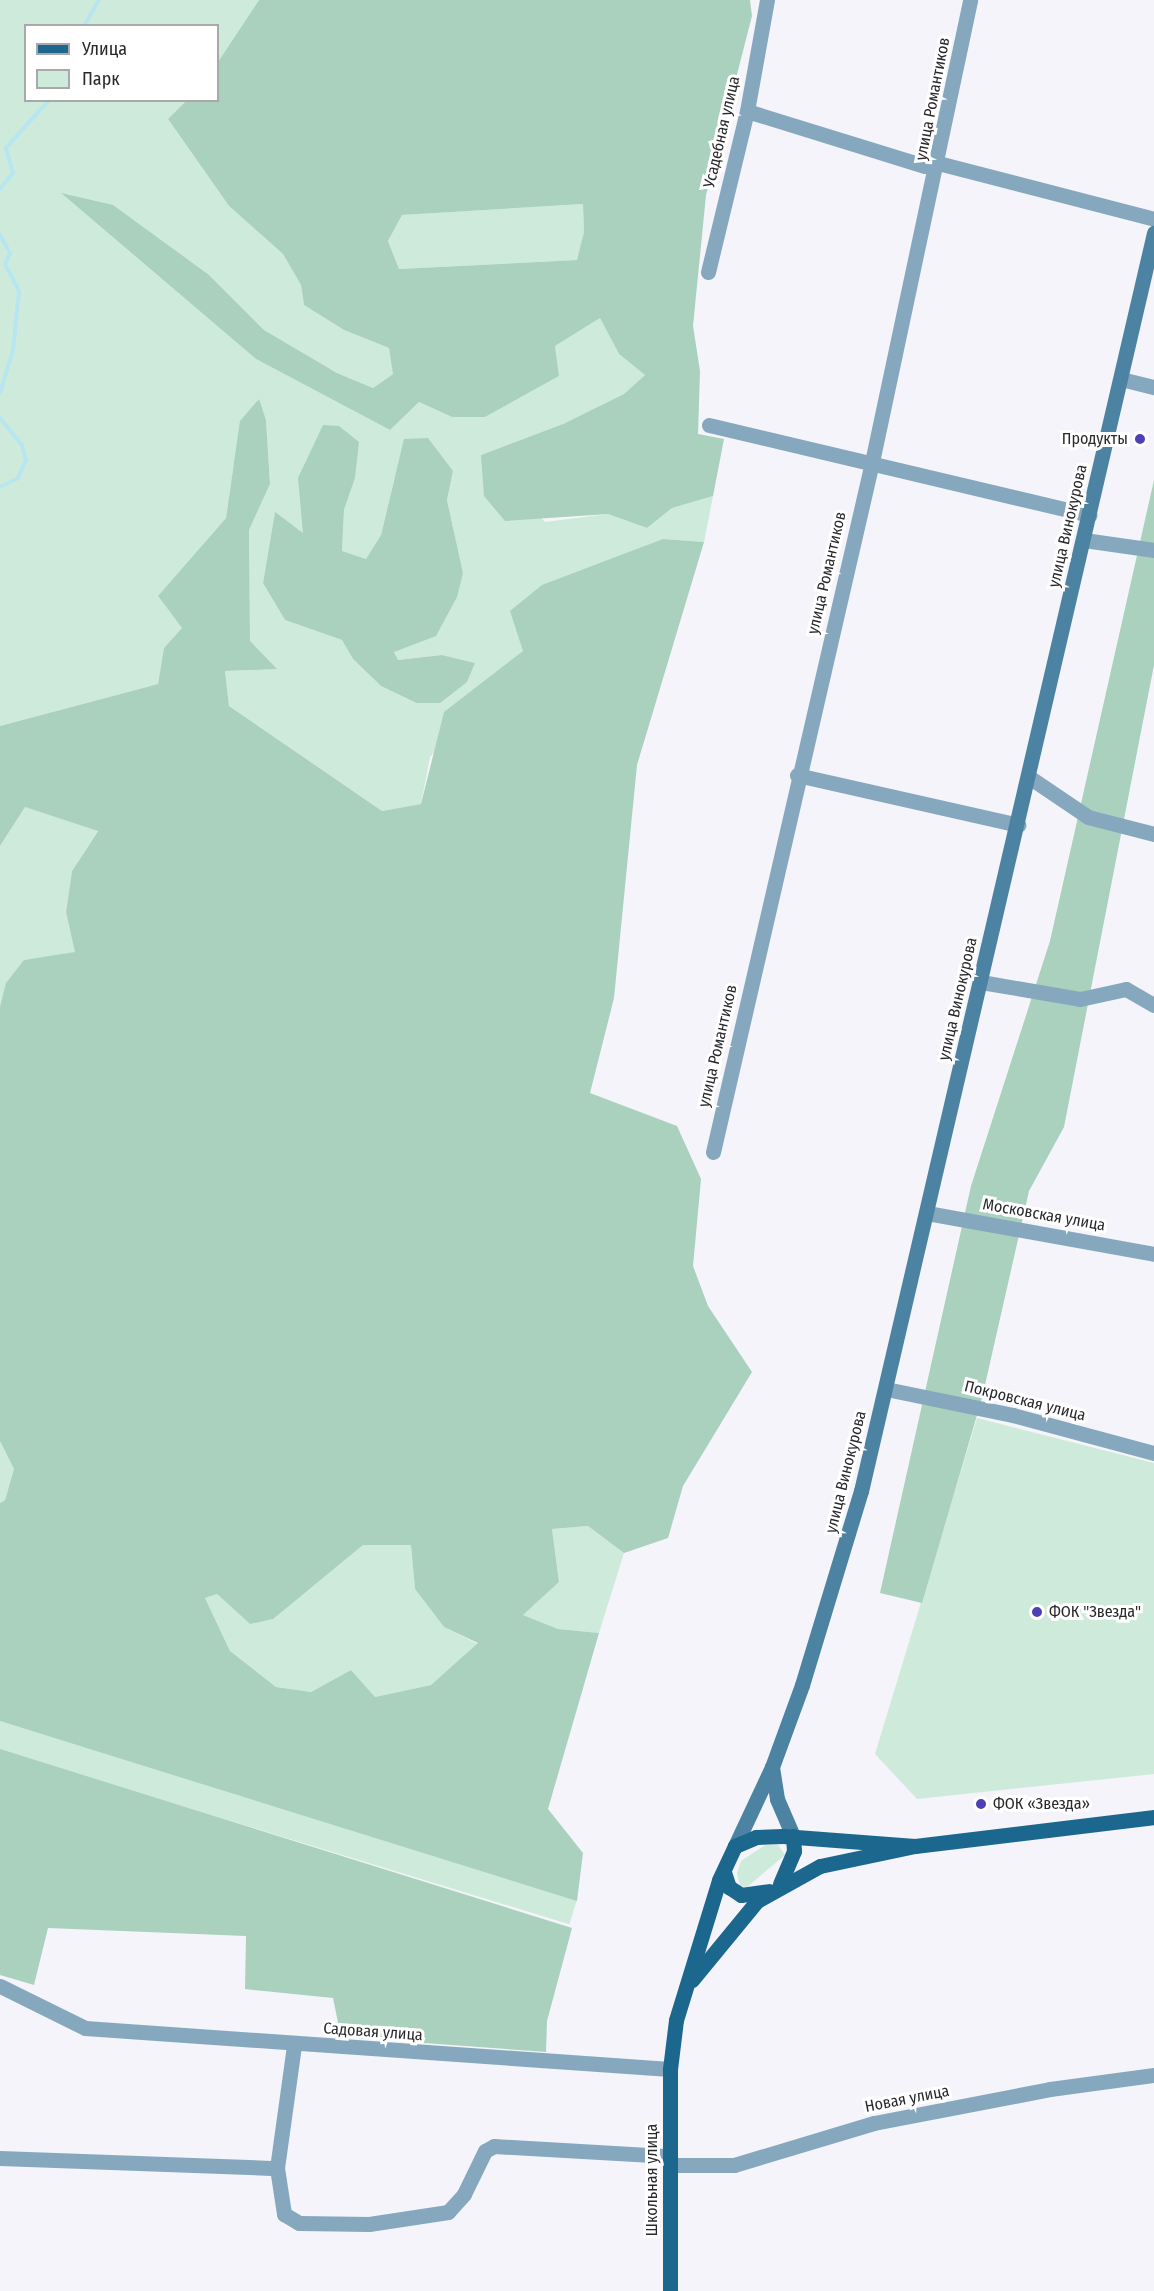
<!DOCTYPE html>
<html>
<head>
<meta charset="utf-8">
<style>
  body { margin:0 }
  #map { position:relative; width:1154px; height:2291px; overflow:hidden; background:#f4f4fa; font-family:"Fira Sans Condensed",sans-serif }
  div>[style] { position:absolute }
  .green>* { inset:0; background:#ceeadb; transform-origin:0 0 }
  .forest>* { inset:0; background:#a9d1bd }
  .stream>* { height:4px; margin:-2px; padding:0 2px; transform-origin:2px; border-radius:2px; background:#b7e6f1 }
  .minor>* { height:15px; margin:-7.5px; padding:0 7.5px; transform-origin:7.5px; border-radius:7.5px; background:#86a8be }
  .secondary>* { height:15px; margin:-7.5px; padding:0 7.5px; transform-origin:7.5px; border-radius:7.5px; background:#4d83a2 }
  .primary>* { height:15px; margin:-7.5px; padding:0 7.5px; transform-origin:7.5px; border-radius:7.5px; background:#1c678e }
  .dots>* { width:16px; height:16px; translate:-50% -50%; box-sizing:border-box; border:3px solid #fff; border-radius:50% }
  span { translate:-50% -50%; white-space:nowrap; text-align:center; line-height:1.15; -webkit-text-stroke:6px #fff; paint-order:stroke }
  .street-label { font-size:16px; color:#29292c }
  .poi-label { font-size:16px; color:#29292c }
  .right { translate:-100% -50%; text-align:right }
  .left { translate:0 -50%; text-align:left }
  .legend { position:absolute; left:24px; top:24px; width:195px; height:78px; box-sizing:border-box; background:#fff; border:2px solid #a9a9ab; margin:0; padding:8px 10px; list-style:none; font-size:18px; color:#29292c }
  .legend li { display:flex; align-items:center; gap:12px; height:30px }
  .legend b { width:30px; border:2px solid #a9a9ab }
</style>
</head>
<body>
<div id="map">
  <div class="green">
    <div style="clip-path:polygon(evenodd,0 0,259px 0,218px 62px,218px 26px,26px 26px,26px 100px,186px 101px,168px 119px,229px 206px,283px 254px,301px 285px,304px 305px,344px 330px,389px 348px,394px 373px,373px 388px,337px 373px,264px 330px,209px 275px,62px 194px,256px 359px,390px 430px,419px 402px,452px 417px,485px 417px,559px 376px,555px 346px,600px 318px,619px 354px,645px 375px,624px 394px,563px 424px,481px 455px,545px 522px,608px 514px,647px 528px,672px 508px,713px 496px,704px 542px,663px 539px,604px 563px,430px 757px,421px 804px,382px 811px,229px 706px,225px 671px,276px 669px,250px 642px,249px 530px,270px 484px,266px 420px,258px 399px,233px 470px,226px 518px,158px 596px,182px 628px,164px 648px,158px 684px,0 726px,0 0,453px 471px,447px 500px,463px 573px,394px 652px,398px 660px,442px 655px,475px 663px,467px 682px,415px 703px,381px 686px,353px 659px,342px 640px,285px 620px,263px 583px,275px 513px,303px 533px,355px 478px,344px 510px,342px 551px,366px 559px,381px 535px,395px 476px,453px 471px)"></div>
    <div style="clip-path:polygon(583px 204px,584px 232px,578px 260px,399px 269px,388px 241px,402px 215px)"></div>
    <div style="clip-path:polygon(25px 807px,98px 830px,72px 871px,66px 912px,76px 953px,24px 960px,0 1007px,0 846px)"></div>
    <div style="clip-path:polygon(977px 1418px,1154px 1463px,1154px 1774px,917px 1799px,875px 1754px)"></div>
    <div style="clip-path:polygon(0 1441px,14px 1469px,5px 1500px,0 1503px)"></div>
    <div style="clip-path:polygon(588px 1526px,624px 1553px,599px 1633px,558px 1629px,523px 1615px,559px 1582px,552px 1529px)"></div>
    <div style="clip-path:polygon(363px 1545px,411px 1545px,415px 1589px,444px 1627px,478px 1644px,431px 1685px,375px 1697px,351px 1670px,311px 1692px,276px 1687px,230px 1651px,205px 1598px,217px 1594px,250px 1624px,272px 1619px)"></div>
    <div style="left:0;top:1721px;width:604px;height:28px;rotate:17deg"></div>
    <div style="clip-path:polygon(765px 1845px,778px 1845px,785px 1855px,747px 1887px,740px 1886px,737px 1873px,741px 1861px)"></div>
  </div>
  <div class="forest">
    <div style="clip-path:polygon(evenodd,259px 0,750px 0,752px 16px,706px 195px,693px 326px,700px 371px,698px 434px,724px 439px,713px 496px,672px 508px,647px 528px,608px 514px,505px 521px,484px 496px,481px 455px,563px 424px,624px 394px,645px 375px,619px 354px,600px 318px,555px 346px,559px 376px,485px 417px,452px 417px,419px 402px,390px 430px,256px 359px,61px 193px,113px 205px,209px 275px,264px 330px,337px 373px,373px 388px,393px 374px,389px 348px,344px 330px,304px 305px,301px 285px,283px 254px,229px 206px,168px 119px,186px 101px,218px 100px,218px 62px,259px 0,583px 204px,584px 232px,577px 260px,399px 269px,388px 241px,402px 215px,583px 204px)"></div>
    <div style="clip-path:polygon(evenodd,259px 399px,266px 420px,270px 484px,249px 530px,250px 641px,277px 669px,225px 671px,229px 706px,382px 811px,421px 804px,444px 712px,523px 651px,510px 611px,542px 585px,663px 539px,704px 542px,637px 765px,614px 998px,590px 1093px,677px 1126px,701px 1179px,693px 1266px,708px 1306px,752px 1372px,683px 1486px,668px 1538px,624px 1553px,588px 1526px,552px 1529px,559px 1582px,523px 1615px,558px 1629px,599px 1633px,548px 1809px,583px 1853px,577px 1901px,0 1721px,0 1503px,5px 1500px,14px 1469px,0 1441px,0 1007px,6px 983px,24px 960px,75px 952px,66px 912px,72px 871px,98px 831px,25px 807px,0 846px,0 726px,158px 684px,164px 648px,182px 628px,158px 596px,226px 518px,240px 421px,259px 399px,363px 1545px,411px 1545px,415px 1589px,444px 1627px,478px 1643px,431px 1685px,375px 1697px,351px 1670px,311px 1692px,276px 1687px,230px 1651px,205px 1598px,217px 1594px,250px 1624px,273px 1619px,363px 1545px)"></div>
    <div style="clip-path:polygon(323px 425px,339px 426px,359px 442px,355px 478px,344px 510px,342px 551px,366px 559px,381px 535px,404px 439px,428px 438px,453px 471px,447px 500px,463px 573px,457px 597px,436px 636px,394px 652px,398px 660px,442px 655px,475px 663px,467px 682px,440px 703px,416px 703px,381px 686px,353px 659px,342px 640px,285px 620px,263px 583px,275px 512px,303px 533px,298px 478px)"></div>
    <div style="clip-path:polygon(1154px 480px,1154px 665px,1064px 1127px,1029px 1191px,982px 1398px,922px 1603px,880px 1593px,971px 1186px,1050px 941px)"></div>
    <div style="clip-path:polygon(0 1749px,572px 1928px,547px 2021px,546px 2052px,341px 2037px,333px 1998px,245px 1989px,246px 1936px,48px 1928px,34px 1985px,0 1975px)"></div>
  </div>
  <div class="stream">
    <div style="left:84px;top:26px;width:30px;rotate:-60deg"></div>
    <div style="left:0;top:189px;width:21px;rotate:-51deg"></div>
    <div style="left:13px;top:173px;width:26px;rotate:-106deg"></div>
    <div style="left:6px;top:148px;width:64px;rotate:-48.1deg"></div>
    <div style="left:0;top:235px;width:21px;rotate:61deg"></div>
    <div style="left:10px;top:253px;width:12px;rotate:114deg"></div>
    <div style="left:5px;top:264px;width:30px;rotate:63deg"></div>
    <div style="left:19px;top:291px;width:59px;rotate:95.8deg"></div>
    <div style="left:13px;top:350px;width:45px;rotate:106.8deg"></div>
    <div style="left:0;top:418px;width:35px;rotate:51deg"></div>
    <div style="left:22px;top:445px;width:16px;rotate:75deg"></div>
    <div style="left:26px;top:460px;width:20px;rotate:114deg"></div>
    <div style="left:18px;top:478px;width:20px;rotate:153deg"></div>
  </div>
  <div class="minor">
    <div style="left:747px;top:111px;width:186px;rotate:17.2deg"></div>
    <div style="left:925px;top:166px;width:13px;rotate:-13deg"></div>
    <div style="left:938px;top:163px;width:223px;rotate:14.5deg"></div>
    <div style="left:708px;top:272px;width:166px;rotate:-76.4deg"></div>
    <div style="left:747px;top:111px;width:113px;rotate:-79.8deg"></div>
    <div style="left:1121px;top:379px;width:34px;rotate:14deg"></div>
    <div style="left:709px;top:425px;width:391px;rotate:13.3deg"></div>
    <div style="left:1084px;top:540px;width:71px;rotate:8.1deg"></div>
    <div style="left:797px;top:775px;width:227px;rotate:12.7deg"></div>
    <div style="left:1029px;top:777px;width:71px;rotate:34.1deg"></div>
    <div style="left:1088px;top:817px;width:68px;rotate:14.4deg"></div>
    <div style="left:981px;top:982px;width:100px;rotate:9.7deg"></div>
    <div style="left:1080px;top:999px;width:47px;rotate:-12.3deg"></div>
    <div style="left:1126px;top:989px;width:32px;rotate:30deg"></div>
    <div style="left:713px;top:1152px;width:708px;rotate:-77.02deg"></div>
    <div style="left:872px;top:462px;width:472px;rotate:-78deg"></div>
    <div style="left:927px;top:1213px;width:231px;rotate:10.2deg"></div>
    <div style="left:886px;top:1389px;width:130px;rotate:11.6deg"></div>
    <div style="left:1013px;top:1415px;width:146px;rotate:15.1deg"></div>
    <div style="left:0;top:1986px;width:95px;rotate:26.3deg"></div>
    <div style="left:85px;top:2028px;width:586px;rotate:4.01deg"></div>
    <div style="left:0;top:2158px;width:277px;rotate:2.1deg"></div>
    <div style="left:277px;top:2168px;width:47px;rotate:81.3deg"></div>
    <div style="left:284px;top:2214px;width:17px;rotate:31deg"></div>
    <div style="left:299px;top:2223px;width:70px;rotate:0.8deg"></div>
    <div style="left:369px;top:2224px;width:80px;rotate:-8.6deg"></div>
    <div style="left:448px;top:2212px;width:24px;rotate:-48deg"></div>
    <div style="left:464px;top:2194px;width:48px;rotate:-64deg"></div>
    <div style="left:485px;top:2151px;width:10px;rotate:-29deg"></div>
    <div style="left:494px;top:2146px;width:176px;rotate:3.3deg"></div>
    <div style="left:670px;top:2165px;width:64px"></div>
    <div style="left:734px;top:2165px;width:146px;rotate:-16.7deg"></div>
    <div style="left:874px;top:2123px;width:179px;rotate:-10.9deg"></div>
    <div style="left:1050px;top:2089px;width:105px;rotate:-7.7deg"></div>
    <div style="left:277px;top:2168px;width:123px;rotate:-82.1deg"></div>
  </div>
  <div class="secondary">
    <div style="left:772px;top:1767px;width:32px;rotate:81deg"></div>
    <div style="left:777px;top:1799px;width:40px;rotate:66.6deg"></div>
    <div style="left:735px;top:1846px;width:87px;rotate:-64.9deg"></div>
    <div style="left:772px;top:1767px;width:87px;rotate:-69.9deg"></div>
    <div style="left:802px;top:1685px;width:203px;rotate:-73.1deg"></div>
    <div style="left:861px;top:1491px;width:1292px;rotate:-76.89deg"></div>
  </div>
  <div class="primary">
    <div style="left:724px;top:1872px;width:16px;rotate:72deg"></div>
    <div style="left:729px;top:1887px;width:14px;rotate:34deg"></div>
    <div style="left:741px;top:1895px;width:28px;rotate:-8deg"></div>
    <div style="left:780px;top:1884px;width:36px;rotate:-67deg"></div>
    <div style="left:794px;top:1851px;width:15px;rotate:-94deg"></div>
    <div style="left:692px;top:1980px;width:102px;rotate:-50.6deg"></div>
    <div style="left:757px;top:1901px;width:72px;rotate:-29.1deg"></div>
    <div style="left:820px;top:1866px;width:97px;rotate:-11.9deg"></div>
    <div style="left:915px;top:1846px;width:241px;rotate:-6.9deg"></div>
    <div style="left:670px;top:2291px;width:222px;rotate:-90deg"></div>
    <div style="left:670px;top:2069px;width:49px;rotate:-83deg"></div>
    <div style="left:676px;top:2020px;width:146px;rotate:-72.9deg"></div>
    <div style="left:719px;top:1880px;width:38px;rotate:-65deg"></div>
    <div style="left:735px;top:1846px;width:23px;rotate:-23deg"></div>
    <div style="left:756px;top:1837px;width:27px;rotate:-2deg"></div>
    <div style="left:783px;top:1836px;width:132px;rotate:4.3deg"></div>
  </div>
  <div class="dots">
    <div style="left:1140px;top:439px;background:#4d40b7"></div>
    <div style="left:1037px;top:1612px;background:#4d40b7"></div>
    <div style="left:981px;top:1804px;background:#4d40b7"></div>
  </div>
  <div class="street-label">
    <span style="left:933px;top:99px;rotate:-79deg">улица Романтиков</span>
    <span style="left:722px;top:132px;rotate:-77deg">Усадебная улица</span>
    <span style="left:1068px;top:526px;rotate:-77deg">улица Винокурова</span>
    <span style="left:827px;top:573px;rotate:-77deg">улица Романтиков</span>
    <span style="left:958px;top:999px;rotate:-77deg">улица Винокурова</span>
    <span style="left:718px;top:1046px;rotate:-77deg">улица Романтиков</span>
    <span style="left:1044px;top:1215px;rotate:10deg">Московская улица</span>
    <span style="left:1025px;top:1401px;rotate:14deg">Покровская улица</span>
    <span style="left:846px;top:1472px;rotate:-76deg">улица Винокурова</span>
    <span style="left:373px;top:2032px;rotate:4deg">Садовая улица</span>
    <span style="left:907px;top:2099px;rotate:-11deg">Новая улица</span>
    <span style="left:652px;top:2180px;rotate:-90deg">Школьная улица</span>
  </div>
  <div class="poi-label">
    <span class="right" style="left:1128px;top:439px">Продукты</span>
    <span class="left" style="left:1049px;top:1612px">ФОК "Звезда"</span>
    <span class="left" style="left:993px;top:1804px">ФОК «Звезда»</span>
  </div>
  <ul class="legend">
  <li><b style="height:8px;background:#1c678e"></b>Улица</li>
  <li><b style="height:16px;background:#ceeadb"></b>Парк</li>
  </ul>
</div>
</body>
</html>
